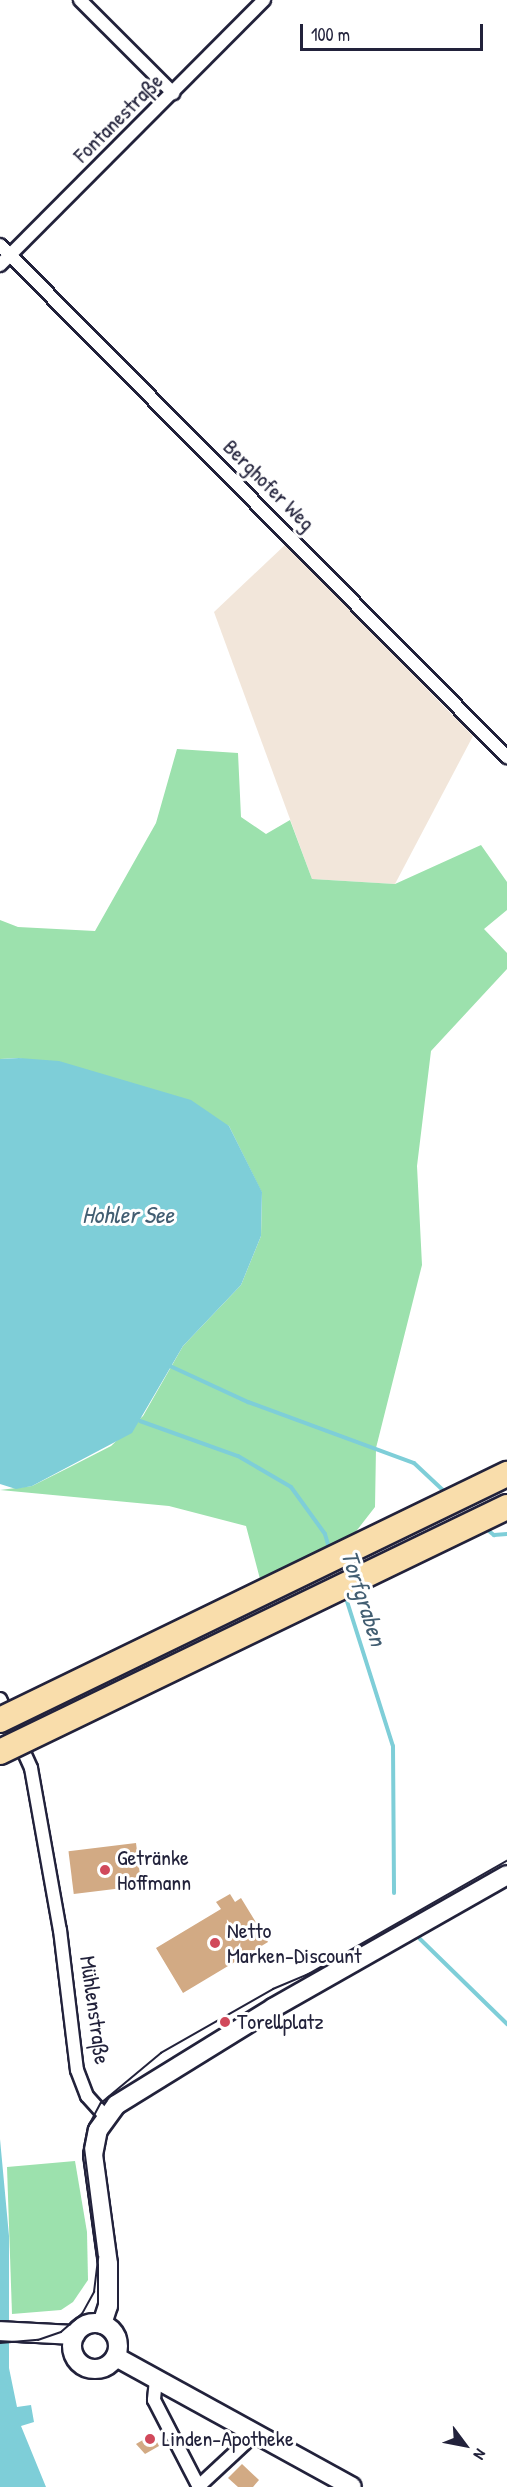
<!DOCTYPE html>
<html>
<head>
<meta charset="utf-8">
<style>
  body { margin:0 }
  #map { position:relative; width:507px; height:2487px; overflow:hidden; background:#fff; font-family:"Patrick Hand",sans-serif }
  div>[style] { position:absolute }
  .built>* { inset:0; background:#f2e6da }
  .green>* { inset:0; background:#9ce1ad }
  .water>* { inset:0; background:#7eced8 }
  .stream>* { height:4px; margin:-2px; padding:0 2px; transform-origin:2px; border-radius:2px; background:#7eced8 }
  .building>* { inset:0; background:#d2aa84; transform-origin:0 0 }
  .roads { filter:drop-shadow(2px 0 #22223b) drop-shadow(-2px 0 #22223b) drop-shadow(0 2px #22223b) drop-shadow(0 -2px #22223b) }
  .minor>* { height:12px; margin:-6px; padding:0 6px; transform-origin:6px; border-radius:6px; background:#fff }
  .secondary>* { height:18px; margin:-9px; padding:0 9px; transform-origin:9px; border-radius:9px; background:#fff }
  .secondary>.ring { margin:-9px; padding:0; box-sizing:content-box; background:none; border:18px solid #fff; border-radius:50% }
  .tram>* { height:1.5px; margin:-0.75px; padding:0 0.75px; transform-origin:0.75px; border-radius:0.75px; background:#22223b }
  .bridges { filter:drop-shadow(2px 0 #22223b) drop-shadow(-2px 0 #22223b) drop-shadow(0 2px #22223b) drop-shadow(0 -2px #22223b) }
  .motorway-bridge>* { height:24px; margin:-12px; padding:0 12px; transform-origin:12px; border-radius:12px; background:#f9ddab }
  .dots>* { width:16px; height:16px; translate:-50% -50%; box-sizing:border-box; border:3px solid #fff; border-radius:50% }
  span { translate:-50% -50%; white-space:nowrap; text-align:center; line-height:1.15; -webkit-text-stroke:6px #fff; paint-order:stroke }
  .street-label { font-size:22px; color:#22223b }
  .poi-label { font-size:22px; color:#22223b }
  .left { translate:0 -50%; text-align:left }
  .water-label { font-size:24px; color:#425e72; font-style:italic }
  .north { position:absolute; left:435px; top:2415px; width:60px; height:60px; -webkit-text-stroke:4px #fff; paint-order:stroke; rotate:122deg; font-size:16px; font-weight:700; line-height:24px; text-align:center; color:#22223b }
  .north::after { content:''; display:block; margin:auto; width:21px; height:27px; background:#22223b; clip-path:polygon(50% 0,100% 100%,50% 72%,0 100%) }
  .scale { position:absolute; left:300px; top:24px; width:183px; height:27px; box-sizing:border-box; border:3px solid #22223b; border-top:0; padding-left:8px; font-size:18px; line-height:21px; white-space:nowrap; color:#22223b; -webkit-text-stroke:4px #fff; paint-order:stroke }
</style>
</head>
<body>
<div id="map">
  <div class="built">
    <div style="clip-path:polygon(286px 544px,473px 736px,395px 884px,312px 879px,214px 612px)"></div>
  </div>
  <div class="green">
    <div style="clip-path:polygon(177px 749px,238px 753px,241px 817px,266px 834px,290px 820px,312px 879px,395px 884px,481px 845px,507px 882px,507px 910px,484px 929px,507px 953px,507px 969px,431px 1051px,417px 1166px,422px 1265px,376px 1448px,375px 1507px,354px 1534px,260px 1579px,246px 1526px,169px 1506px,0 1490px,32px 1486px,70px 1467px,111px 1446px,143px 1416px,183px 1346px,241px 1285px,261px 1236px,262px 1193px,229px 1126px,19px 1058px,0 1059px,0 920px,18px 927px,95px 931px,156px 823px)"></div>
    <div style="clip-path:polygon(75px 2161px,87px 2232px,88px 2280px,73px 2302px,61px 2310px,12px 2314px,7px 2167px)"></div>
  </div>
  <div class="water">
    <div style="clip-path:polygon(19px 1058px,59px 1061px,191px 1100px,229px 1126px,262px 1192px,261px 1236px,241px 1285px,183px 1346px,132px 1433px,32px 1486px,16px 1489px,0 1484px,0 1059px)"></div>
    <div style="clip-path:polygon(0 2139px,9px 2236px,9px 2368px,17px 2407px,31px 2405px,34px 2422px,21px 2426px,46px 2487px,0 2487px)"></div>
  </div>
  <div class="stream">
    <div style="left:170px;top:1366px;width:86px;rotate:24.8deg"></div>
    <div style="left:248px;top:1402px;width:177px;rotate:20.2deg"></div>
    <div style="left:414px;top:1463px;width:45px;rotate:43.2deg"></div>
    <div style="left:140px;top:1421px;width:104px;rotate:19.7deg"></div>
    <div style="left:238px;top:1456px;width:61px;rotate:30.3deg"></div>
    <div style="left:291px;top:1487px;width:58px;rotate:54.1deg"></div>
    <div style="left:325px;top:1534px;width:18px;rotate:74deg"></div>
    <div style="left:484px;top:1527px;width:13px;rotate:39deg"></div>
    <div style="left:494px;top:1535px;width:13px;rotate:-4deg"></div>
    <div style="left:345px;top:1595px;width:158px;rotate:72.4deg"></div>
    <div style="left:393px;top:1746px;width:147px;rotate:89.6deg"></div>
    <div style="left:420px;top:1939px;width:122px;rotate:44.3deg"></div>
  </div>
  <div class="building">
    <div style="left:136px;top:1843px;width:43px;height:68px;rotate:83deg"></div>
    <div style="clip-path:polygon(230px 1894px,235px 1902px,241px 1898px,268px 1942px,183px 1993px,156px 1948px,221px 1909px,216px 1902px)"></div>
    <div style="clip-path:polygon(153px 2434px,159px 2446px,145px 2454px,136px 2444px)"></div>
    <div style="clip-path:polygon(242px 2464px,259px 2480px,253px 2487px,238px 2487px,228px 2478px)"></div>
  </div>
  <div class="roads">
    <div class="minor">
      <div style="left:80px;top:0;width:132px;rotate:45deg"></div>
      <div style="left:0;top:245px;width:721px;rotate:45.28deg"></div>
      <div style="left:0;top:265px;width:374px;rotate:-45.1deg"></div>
      <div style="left:0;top:1699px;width:76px;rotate:65.8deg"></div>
      <div style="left:31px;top:1768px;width:165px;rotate:79.9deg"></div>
      <div style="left:60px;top:1930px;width:141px;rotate:83.1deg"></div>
      <div style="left:77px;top:2070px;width:28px;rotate:69deg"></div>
      <div style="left:87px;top:2096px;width:28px;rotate:48deg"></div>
      <div style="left:156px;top:2380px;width:20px;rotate:96deg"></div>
      <div style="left:154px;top:2400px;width:98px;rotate:62.7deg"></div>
      <div style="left:199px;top:2486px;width:76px;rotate:-42.9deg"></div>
    </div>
    <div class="secondary">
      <div class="ring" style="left:72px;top:2323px;width:28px;height:28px"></div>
      <div style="left:102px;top:2324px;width:19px;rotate:-72deg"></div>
      <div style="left:108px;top:2306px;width:42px;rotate:-90deg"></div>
      <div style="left:108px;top:2264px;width:110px;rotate:-97.8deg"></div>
      <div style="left:93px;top:2155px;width:25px;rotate:-79deg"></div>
      <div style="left:98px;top:2130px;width:31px;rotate:-54deg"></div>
      <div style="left:116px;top:2105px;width:185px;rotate:-31.7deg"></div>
      <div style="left:273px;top:2008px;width:269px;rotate:-29.6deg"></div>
      <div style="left:0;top:2331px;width:75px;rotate:3.1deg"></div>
      <div style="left:116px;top:2357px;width:269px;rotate:28.8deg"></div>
    </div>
  </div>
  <div class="tram">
    <div style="left:305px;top:1976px;width:232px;rotate:-29.7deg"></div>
    <div style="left:0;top:2343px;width:38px;rotate:-5deg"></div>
    <div style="left:38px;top:2340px;width:24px;rotate:-19deg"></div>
    <div style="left:61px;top:2332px;width:28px;rotate:-41deg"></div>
    <div style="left:82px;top:2314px;width:25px;rotate:-61deg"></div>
    <div style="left:94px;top:2292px;width:35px;rotate:-83deg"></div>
    <div style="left:98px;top:2257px;width:111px;rotate:-97.3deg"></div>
    <div style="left:84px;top:2147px;width:20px;rotate:-79deg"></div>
    <div style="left:88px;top:2127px;width:27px;rotate:-62deg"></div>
    <div style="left:101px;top:2103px;width:78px;rotate:-39.8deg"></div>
    <div style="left:161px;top:2053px;width:129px;rotate:-29.7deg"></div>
    <div style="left:273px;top:1989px;width:41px;rotate:-22.8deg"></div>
  </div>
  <div class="bridges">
    <div class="motorway-bridge">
      <div style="left:0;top:1720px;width:564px;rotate:-25.88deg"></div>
      <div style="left:0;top:1752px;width:563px;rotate:-25.79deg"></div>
    </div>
  </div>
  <div class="dots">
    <div style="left:105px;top:1870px;background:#d1495b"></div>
    <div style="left:215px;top:1943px;background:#d1495b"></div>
    <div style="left:225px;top:2022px;background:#d1495b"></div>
    <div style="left:150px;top:2439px;background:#d1495b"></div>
  </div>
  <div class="street-label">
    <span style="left:118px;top:118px;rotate:-45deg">Fontanestraße</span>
    <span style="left:269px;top:485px;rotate:45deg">Berghofer Weg</span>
    <span style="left:95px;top:2010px;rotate:82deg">Mühlenstraße</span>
  </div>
  <div class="poi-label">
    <span class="left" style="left:117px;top:1870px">Getränke<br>Hoffmann</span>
    <span class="left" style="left:227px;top:1943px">Netto<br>Marken-Discount</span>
    <span class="left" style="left:237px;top:2022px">Torellplatz</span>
    <span class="left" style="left:162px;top:2439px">Linden-Apotheke</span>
  </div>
  <div class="water-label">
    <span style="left:128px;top:1215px">Hohler See</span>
    <span style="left:364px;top:1598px;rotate:72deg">Torfgraben</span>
  </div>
  <div class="north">N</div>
  <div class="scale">100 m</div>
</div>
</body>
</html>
